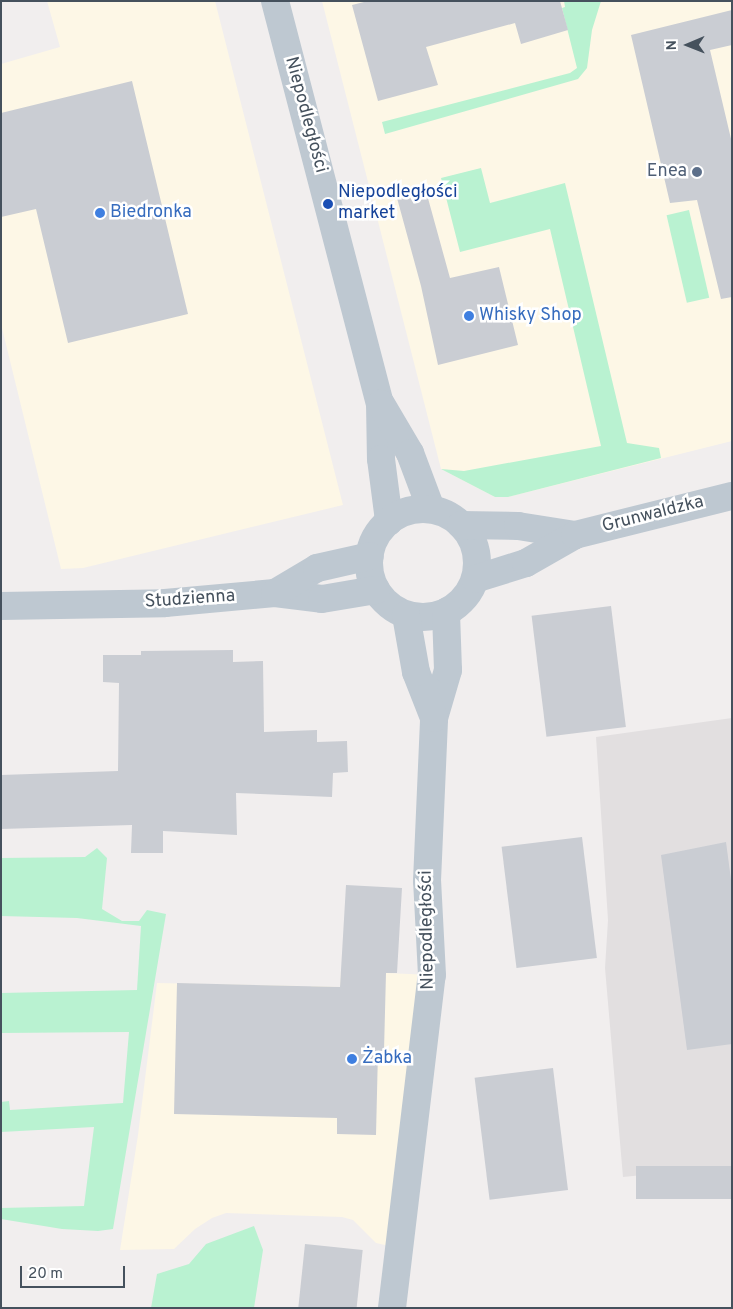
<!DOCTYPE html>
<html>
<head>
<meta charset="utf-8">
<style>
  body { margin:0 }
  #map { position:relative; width:733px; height:1309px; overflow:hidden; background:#f1eeee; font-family:Overpass,sans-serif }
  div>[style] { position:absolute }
  .commercial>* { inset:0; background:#fdf7e6 }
  .education>* { inset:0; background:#e2dfe0 }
  .green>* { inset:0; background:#b9f2d1; transform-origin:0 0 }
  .building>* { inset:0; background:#cacdd3; transform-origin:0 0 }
  .minor>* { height:28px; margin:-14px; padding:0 14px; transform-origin:14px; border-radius:14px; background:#bec8d1 }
  .minor>.ring { margin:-14px; padding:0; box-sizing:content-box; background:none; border:28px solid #bec8d1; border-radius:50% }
  .dots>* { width:14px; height:14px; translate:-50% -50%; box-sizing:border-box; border:2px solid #fff; border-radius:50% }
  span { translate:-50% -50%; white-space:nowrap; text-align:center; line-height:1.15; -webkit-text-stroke:5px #fff; paint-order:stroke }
  .street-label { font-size:18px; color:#45515d }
  .service-label { font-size:18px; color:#4e5e75 }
  .right { translate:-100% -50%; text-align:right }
  .transit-label { font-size:18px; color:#164399 }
  .left { translate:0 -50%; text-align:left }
  .shop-label { font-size:18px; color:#366cbe }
  .frame { position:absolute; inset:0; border:2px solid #45515d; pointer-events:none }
  .north { position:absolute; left:663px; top:20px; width:50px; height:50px; -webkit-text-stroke:4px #fff; paint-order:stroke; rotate:269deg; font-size:14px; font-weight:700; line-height:20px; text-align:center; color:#45515d }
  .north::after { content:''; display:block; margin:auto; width:18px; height:22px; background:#45515d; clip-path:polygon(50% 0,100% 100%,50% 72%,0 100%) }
  .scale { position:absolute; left:20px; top:1266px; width:105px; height:22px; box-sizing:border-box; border:2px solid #45515d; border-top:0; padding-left:6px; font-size:15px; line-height:18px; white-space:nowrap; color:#45515d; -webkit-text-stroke:4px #fff; paint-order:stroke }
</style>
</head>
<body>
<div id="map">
  <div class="commercial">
    <div style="clip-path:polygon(47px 1px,215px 1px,343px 505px,83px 568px,61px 569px,1px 324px,1px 64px,60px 47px)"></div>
    <div style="clip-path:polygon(322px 1px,732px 1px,732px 441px,508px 497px,495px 497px,441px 469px)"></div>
    <div style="clip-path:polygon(341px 971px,432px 975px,398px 1248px,376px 1243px,353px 1220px,342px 1217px,226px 1213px,212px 1218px,195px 1229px,174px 1249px,120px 1250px,138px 1135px,157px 983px,301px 986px,301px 991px,311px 991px,311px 986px,340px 987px)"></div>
  </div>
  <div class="education">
    <div style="clip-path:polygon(732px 718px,732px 1166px,623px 1177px,605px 968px,608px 920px,596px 737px)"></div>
  </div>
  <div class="green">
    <div style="clip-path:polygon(564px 1px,601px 1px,592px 30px,587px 68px,578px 79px,385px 134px,382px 122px,570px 73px,577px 68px,562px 8px,565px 7px)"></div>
    <div style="clip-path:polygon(481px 168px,490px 203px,565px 183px,627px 443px,659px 448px,661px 458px,508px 497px,495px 497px,441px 469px,464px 471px,601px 446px,550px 229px,460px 252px,441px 178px)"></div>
    <div style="left:689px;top:210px;width:90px;height:23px;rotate:77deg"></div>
    <div style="clip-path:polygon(97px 848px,107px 858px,102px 909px,122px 921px,139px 921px,147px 910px,166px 914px,113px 1229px,98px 1231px,62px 1229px,1px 1219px,1px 1208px,84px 1206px,94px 1127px,1px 1132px,1px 1102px,9px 1101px,10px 1110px,123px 1103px,129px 1032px,1px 1033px,1px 993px,137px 990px,141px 926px,77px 918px,1px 916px,1px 858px,85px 857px)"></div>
    <div style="clip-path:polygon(254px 1226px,263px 1250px,254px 1308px,151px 1308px,157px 1274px,189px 1264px,206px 1244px)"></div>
  </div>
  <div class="building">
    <div style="clip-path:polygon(368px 1px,560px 1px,568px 30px,521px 44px,515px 23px,426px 47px,438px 85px,378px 101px,352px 5px)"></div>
    <div style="clip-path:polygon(732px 10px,732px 45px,710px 50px,732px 143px,732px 297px,721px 299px,697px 200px,670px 203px,631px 35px)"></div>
    <div style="clip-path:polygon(132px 81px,188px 314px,68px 343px,36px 209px,1px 217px,1px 113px)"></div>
    <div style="clip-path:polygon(426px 191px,450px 278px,499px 267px,518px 345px,438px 365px,421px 286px,397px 198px)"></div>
    <div style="left:611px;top:606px;width:122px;height:80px;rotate:83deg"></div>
    <div style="clip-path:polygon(233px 650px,233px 662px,263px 661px,264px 732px,317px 730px,317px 742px,347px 741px,348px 772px,333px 773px,332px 797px,236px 793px,237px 835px,163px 831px,163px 853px,131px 853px,132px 825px,1px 829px,1px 775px,118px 771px,119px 683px,103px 682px,103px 655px,141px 655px,141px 651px)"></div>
    <div style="left:582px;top:837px;width:122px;height:81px;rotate:83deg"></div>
    <div style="clip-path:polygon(726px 842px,732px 887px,732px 1044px,687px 1050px,661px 855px)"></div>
    <div style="clip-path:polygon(346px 885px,402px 888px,397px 973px,386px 973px,384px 1051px,378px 1051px,376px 1135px,337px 1134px,337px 1118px,174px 1114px,177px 983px,340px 987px)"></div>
    <div style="left:553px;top:1068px;width:123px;height:79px;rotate:83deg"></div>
    <div style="left:732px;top:1166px;width:33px;height:96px;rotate:90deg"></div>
    <div style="left:305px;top:1244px;width:58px;height:64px;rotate:6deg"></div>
  </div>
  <div class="minor">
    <div style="left:275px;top:1px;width:415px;rotate:75.4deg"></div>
    <div style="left:380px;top:403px;width:56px;rotate:89deg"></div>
    <div style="left:381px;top:459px;width:63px;rotate:82.6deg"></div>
    <div style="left:381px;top:404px;width:57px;rotate:59.4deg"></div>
    <div style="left:410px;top:453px;width:60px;rotate:69.4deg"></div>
    <div class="ring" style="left:369px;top:509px;width:80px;height:80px"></div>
    <div style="left:461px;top:525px;width:57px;rotate:1deg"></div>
    <div style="left:518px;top:526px;width:58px;rotate:9deg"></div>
    <div style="left:475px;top:579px;width:53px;rotate:-17.4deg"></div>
    <div style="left:526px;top:563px;width:56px;rotate:-29.7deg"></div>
    <div style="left:575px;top:535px;width:162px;rotate:-14deg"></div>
    <div style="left:275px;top:593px;width:47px;rotate:7.3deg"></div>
    <div style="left:322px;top:599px;width:55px;rotate:-9.5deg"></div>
    <div style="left:1px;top:606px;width:164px;rotate:-1deg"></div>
    <div style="left:165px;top:603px;width:110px;rotate:-5.2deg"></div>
    <div style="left:275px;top:593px;width:49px;rotate:-30.8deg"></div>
    <div style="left:317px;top:568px;width:54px;rotate:-12.8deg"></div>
    <div style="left:434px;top:718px;width:50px;rotate:-73.7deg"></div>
    <div style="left:448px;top:670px;width:58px;rotate:-92deg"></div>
    <div style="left:392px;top:1308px;width:335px;rotate:-83.2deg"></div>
    <div style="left:432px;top:975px;width:94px;rotate:-93deg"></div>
    <div style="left:427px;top:881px;width:163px;rotate:-87.5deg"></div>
    <div style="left:434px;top:718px;width:49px;rotate:-111.4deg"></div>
    <div style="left:416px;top:672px;width:58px;rotate:-100deg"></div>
  </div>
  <div class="dots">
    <div style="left:697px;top:172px;background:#5c6f8a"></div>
    <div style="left:328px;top:204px;background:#1a4fb4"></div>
    <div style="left:100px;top:213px;background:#3f7fe0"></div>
    <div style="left:469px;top:316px;background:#3f7fe0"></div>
    <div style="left:352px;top:1059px;background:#3f7fe0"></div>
  </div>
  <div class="street-label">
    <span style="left:305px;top:115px;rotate:75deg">Niepodległości</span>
    <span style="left:653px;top:515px;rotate:-14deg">Grunwaldzka</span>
    <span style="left:190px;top:600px;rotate:-4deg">Studzienna</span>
    <span style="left:428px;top:930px;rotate:-91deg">Niepodległości</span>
  </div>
  <div class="service-label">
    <span class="right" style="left:687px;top:172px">Enea</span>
  </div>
  <div class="transit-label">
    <span class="left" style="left:338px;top:204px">Niepodległości<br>market</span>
  </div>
  <div class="shop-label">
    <span class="left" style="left:110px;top:213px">Biedronka</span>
    <span class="left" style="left:479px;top:316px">Whisky Shop</span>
    <span class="left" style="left:362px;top:1059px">Żabka</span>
  </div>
  <div class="frame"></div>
  <div class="north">N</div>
  <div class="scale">20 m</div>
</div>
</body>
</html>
